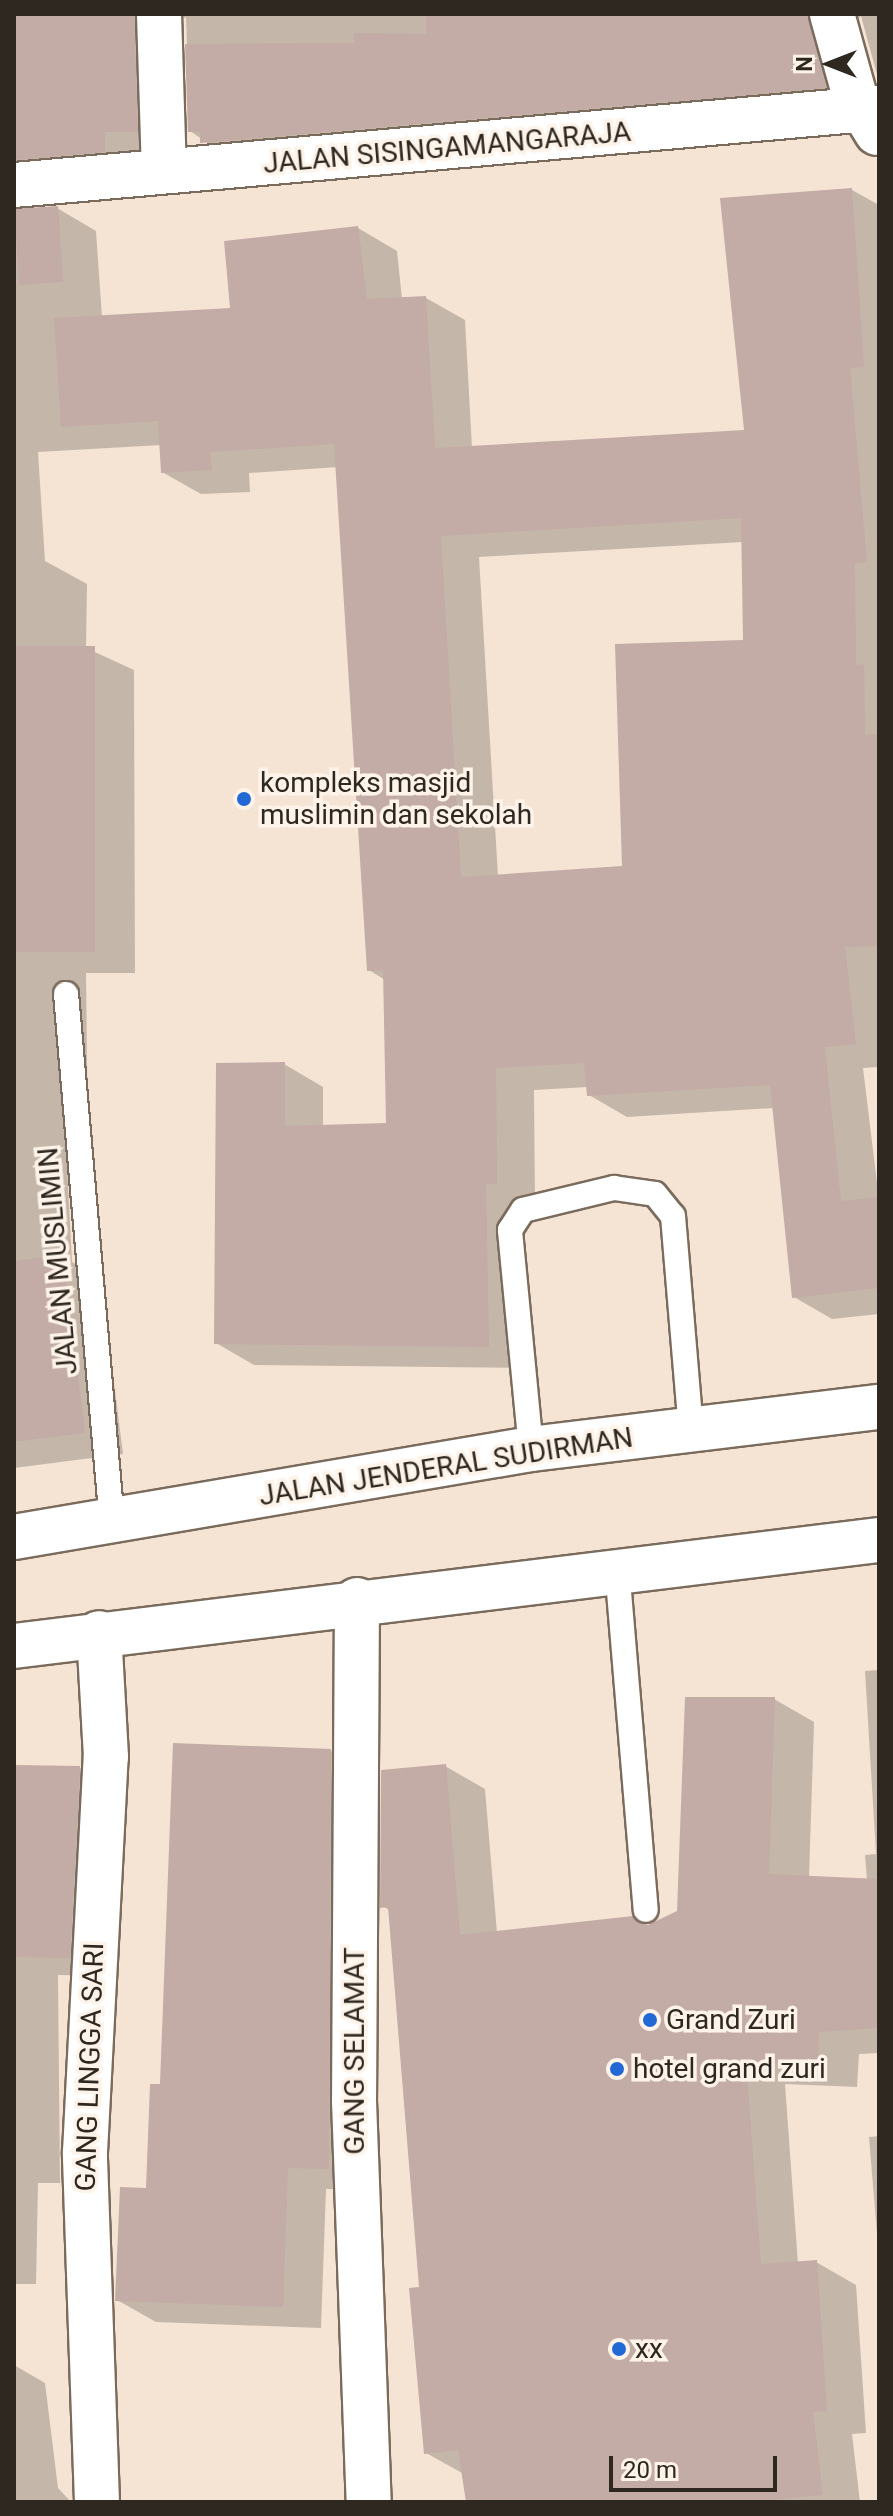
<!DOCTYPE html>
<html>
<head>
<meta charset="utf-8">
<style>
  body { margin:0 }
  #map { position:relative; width:893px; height:2516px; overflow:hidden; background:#f5e4d4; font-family:Roboto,sans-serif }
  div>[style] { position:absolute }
  .shadow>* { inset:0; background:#0003 }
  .building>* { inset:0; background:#c3aba6; transform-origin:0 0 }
  .roads { filter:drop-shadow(2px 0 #7a6b5c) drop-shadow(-2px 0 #7a6b5c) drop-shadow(0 2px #7a6b5c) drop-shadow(0 -2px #7a6b5c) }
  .service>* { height:24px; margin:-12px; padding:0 12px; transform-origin:12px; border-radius:12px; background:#fff }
  .minor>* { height:44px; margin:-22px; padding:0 22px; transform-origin:22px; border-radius:22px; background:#fff }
  .primary>* { height:44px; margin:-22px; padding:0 22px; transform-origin:22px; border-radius:22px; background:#fff }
  .dots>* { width:22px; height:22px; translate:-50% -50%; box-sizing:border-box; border:4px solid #fdf3e9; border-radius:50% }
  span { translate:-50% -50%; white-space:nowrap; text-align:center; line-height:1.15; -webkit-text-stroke:7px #fdf3e9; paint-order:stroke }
  .street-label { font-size:28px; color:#2e2821 }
  .poi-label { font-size:28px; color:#2e2821 }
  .left { translate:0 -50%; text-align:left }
  .frame { position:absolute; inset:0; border:16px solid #2e2821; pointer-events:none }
  .north { position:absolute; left:789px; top:24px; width:80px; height:80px; -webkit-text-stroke:6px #fdf3e9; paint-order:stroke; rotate:270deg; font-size:22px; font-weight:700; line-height:32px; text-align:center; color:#2e2821 }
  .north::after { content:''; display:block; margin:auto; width:28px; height:36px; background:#2e2821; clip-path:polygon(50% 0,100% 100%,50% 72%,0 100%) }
  .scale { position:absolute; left:609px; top:2456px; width:168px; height:36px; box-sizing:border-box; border:4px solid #2e2821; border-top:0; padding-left:10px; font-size:24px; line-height:28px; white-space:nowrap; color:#2e2821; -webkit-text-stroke:6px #fdf3e9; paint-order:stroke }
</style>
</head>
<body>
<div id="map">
  <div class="shadow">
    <div style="clip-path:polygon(evenodd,14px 14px,879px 14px,879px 82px,861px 16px,846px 31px,864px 109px,240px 165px,190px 131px,186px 17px,176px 24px,176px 154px,30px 196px,27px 209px,57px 208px,96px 231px,102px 317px,233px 309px,358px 228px,397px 251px,402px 299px,426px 298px,465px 320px,472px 448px,747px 432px,852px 190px,879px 205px,879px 1067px,863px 1068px,879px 1199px,879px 1314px,832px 1319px,794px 1297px,774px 1108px,627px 1117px,589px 1095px,588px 1087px,534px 1090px,535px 1205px,524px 1205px,527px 1368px,254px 1365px,216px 1343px,284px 1064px,323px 1087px,323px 1127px,388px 1125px,385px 980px,369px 970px,338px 467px,249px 473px,250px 492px,201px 494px,162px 472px,161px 445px,38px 452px,45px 561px,87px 584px,86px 648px,134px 670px,135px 973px,86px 973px,88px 1146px,66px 1146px,72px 1262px,101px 1279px,123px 1454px,14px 1468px,14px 14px,743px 542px,745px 642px,624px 868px,498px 876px,479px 557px,743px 542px)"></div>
    <div style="clip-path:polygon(879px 1670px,879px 2053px,859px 2054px,857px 2087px,785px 2084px,798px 2264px,816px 2262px,856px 2285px,866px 2433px,852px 2434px,860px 2502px,468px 2502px,464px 2474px,426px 2453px,422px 2289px,391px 1911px,382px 1906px,445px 1766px,485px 1789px,497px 1933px,648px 1927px,679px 1912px,774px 1699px,814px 1722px,809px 1878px,867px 1880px,865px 1855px,876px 1854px,865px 1671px)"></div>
    <div style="clip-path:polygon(331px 1751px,369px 1773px,367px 2190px,326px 2189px,321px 2328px,156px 2322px,117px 2300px,148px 2190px,162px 2086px)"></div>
    <div style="clip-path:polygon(14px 1767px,80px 1768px,113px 1787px,103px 1976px,58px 1975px,60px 2183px,38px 2183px,36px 2284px,14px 2284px)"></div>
    <div style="clip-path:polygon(879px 2136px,879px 2258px,869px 2137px)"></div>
    <div style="clip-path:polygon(14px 2365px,45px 2383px,58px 2488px,71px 2502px,14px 2502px)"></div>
  </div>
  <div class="building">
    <div style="clip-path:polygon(14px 14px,134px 14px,138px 132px,105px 132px,105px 152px,14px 160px)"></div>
    <div style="clip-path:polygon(426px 14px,808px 14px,826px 88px,200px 143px,200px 132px,188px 132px,185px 44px,354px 43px,354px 33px,426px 34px)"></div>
    <div style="clip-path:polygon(evenodd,852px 188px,864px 367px,850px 368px,867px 562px,855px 563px,856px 665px,864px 664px,865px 735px,879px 734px,879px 946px,845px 947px,856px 1044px,825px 1047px,841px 1201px,879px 1197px,879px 1288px,792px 1298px,770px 1085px,587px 1096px,584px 1063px,496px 1068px,497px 1184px,486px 1184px,489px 1347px,214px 1344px,216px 1063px,285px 1062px,285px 1126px,386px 1123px,383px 970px,367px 971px,334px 444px,210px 452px,212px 470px,161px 473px,158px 421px,61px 427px,54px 318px,230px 308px,224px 241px,358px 226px,367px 299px,426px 296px,435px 448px,744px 430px,720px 198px,852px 188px,741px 518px,743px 640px,615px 644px,622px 866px,461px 877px,441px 536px,741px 518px)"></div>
    <div style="left:58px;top:206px;width:76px;height:44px;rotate:86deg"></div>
    <div style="left:14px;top:646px;width:81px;height:306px"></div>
    <div style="clip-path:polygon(63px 1255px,85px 1433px,14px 1442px,14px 1261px)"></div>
    <div style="clip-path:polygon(685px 1697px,775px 1697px,769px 1874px,879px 1879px,879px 2028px,819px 2032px,818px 2065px,746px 2062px,761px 2264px,817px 2260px,827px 2411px,813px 2412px,823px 2495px,753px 2502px,466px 2502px,458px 2450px,424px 2454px,409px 2288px,419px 2287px,388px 1907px,380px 1908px,381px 1770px,446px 1764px,460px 1935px,633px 1916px,648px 1925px,677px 1911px)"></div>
    <div style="clip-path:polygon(173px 1743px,331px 1749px,329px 2169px,288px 2168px,283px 2307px,115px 2301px,120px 2187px,146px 2188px,150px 2084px,160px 2084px)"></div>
    <div style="clip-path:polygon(14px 1765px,80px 1766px,70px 1958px,14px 1957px)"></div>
  </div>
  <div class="roads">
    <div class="service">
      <div style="left:66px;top:994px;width:531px;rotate:85.03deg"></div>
      <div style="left:531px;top:1449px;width:220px;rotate:-95.5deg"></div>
      <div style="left:510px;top:1230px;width:24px;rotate:-57deg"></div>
      <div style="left:523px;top:1210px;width:94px;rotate:-13.6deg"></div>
      <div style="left:614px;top:1188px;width:41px;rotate:8.3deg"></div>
      <div style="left:655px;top:1194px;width:28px;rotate:51deg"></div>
      <div style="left:673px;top:1216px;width:215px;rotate:85.2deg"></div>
      <div style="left:617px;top:1568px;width:343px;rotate:85.2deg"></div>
    </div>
    <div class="minor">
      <div style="left:159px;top:14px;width:156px;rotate:88.2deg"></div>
      <div style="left:832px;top:14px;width:86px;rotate:74.5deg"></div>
      <div style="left:855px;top:97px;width:42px;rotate:58.6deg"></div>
      <div style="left:14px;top:185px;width:868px;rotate:-5.09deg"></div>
      <div style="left:357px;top:1600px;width:501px;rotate:90.34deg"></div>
      <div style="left:354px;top:2101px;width:401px;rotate:87.9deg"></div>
      <div style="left:97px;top:2502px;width:350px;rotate:-92deg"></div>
      <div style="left:85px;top:2152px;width:396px;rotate:-87deg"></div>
      <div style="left:106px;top:1757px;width:124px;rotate:-93.2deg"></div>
    </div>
    <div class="primary">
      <div style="left:14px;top:1537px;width:524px;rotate:-9.66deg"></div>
      <div style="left:531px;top:1449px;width:351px;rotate:-6.9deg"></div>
      <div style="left:14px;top:1646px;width:871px;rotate:-6.99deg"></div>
    </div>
  </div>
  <div class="dots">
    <div style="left:244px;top:799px;background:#2369d5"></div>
    <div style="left:650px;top:2020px;background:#2369d5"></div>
    <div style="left:617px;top:2069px;background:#2369d5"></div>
    <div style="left:619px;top:2349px;background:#2369d5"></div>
  </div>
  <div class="street-label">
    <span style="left:447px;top:148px;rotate:-5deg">JALAN SISINGAMANGARAJA</span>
    <span style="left:58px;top:1261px;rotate:-95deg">JALAN MUSLIMIN</span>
    <span style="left:446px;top:1467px;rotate:-9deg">JALAN JENDERAL SUDIRMAN</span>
    <span style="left:355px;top:2051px;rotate:-90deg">GANG SELAMAT</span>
    <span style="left:90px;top:2067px;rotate:-88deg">GANG LINGGA SARI</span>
  </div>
  <div class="poi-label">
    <span class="left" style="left:260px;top:799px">kompleks masjid<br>muslimin dan sekolah</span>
    <span class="left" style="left:666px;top:2020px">Grand Zuri</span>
    <span class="left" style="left:633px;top:2069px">hotel grand zuri</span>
    <span class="left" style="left:635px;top:2349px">xx</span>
  </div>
  <div class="frame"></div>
  <div class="north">N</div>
  <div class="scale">20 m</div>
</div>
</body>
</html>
